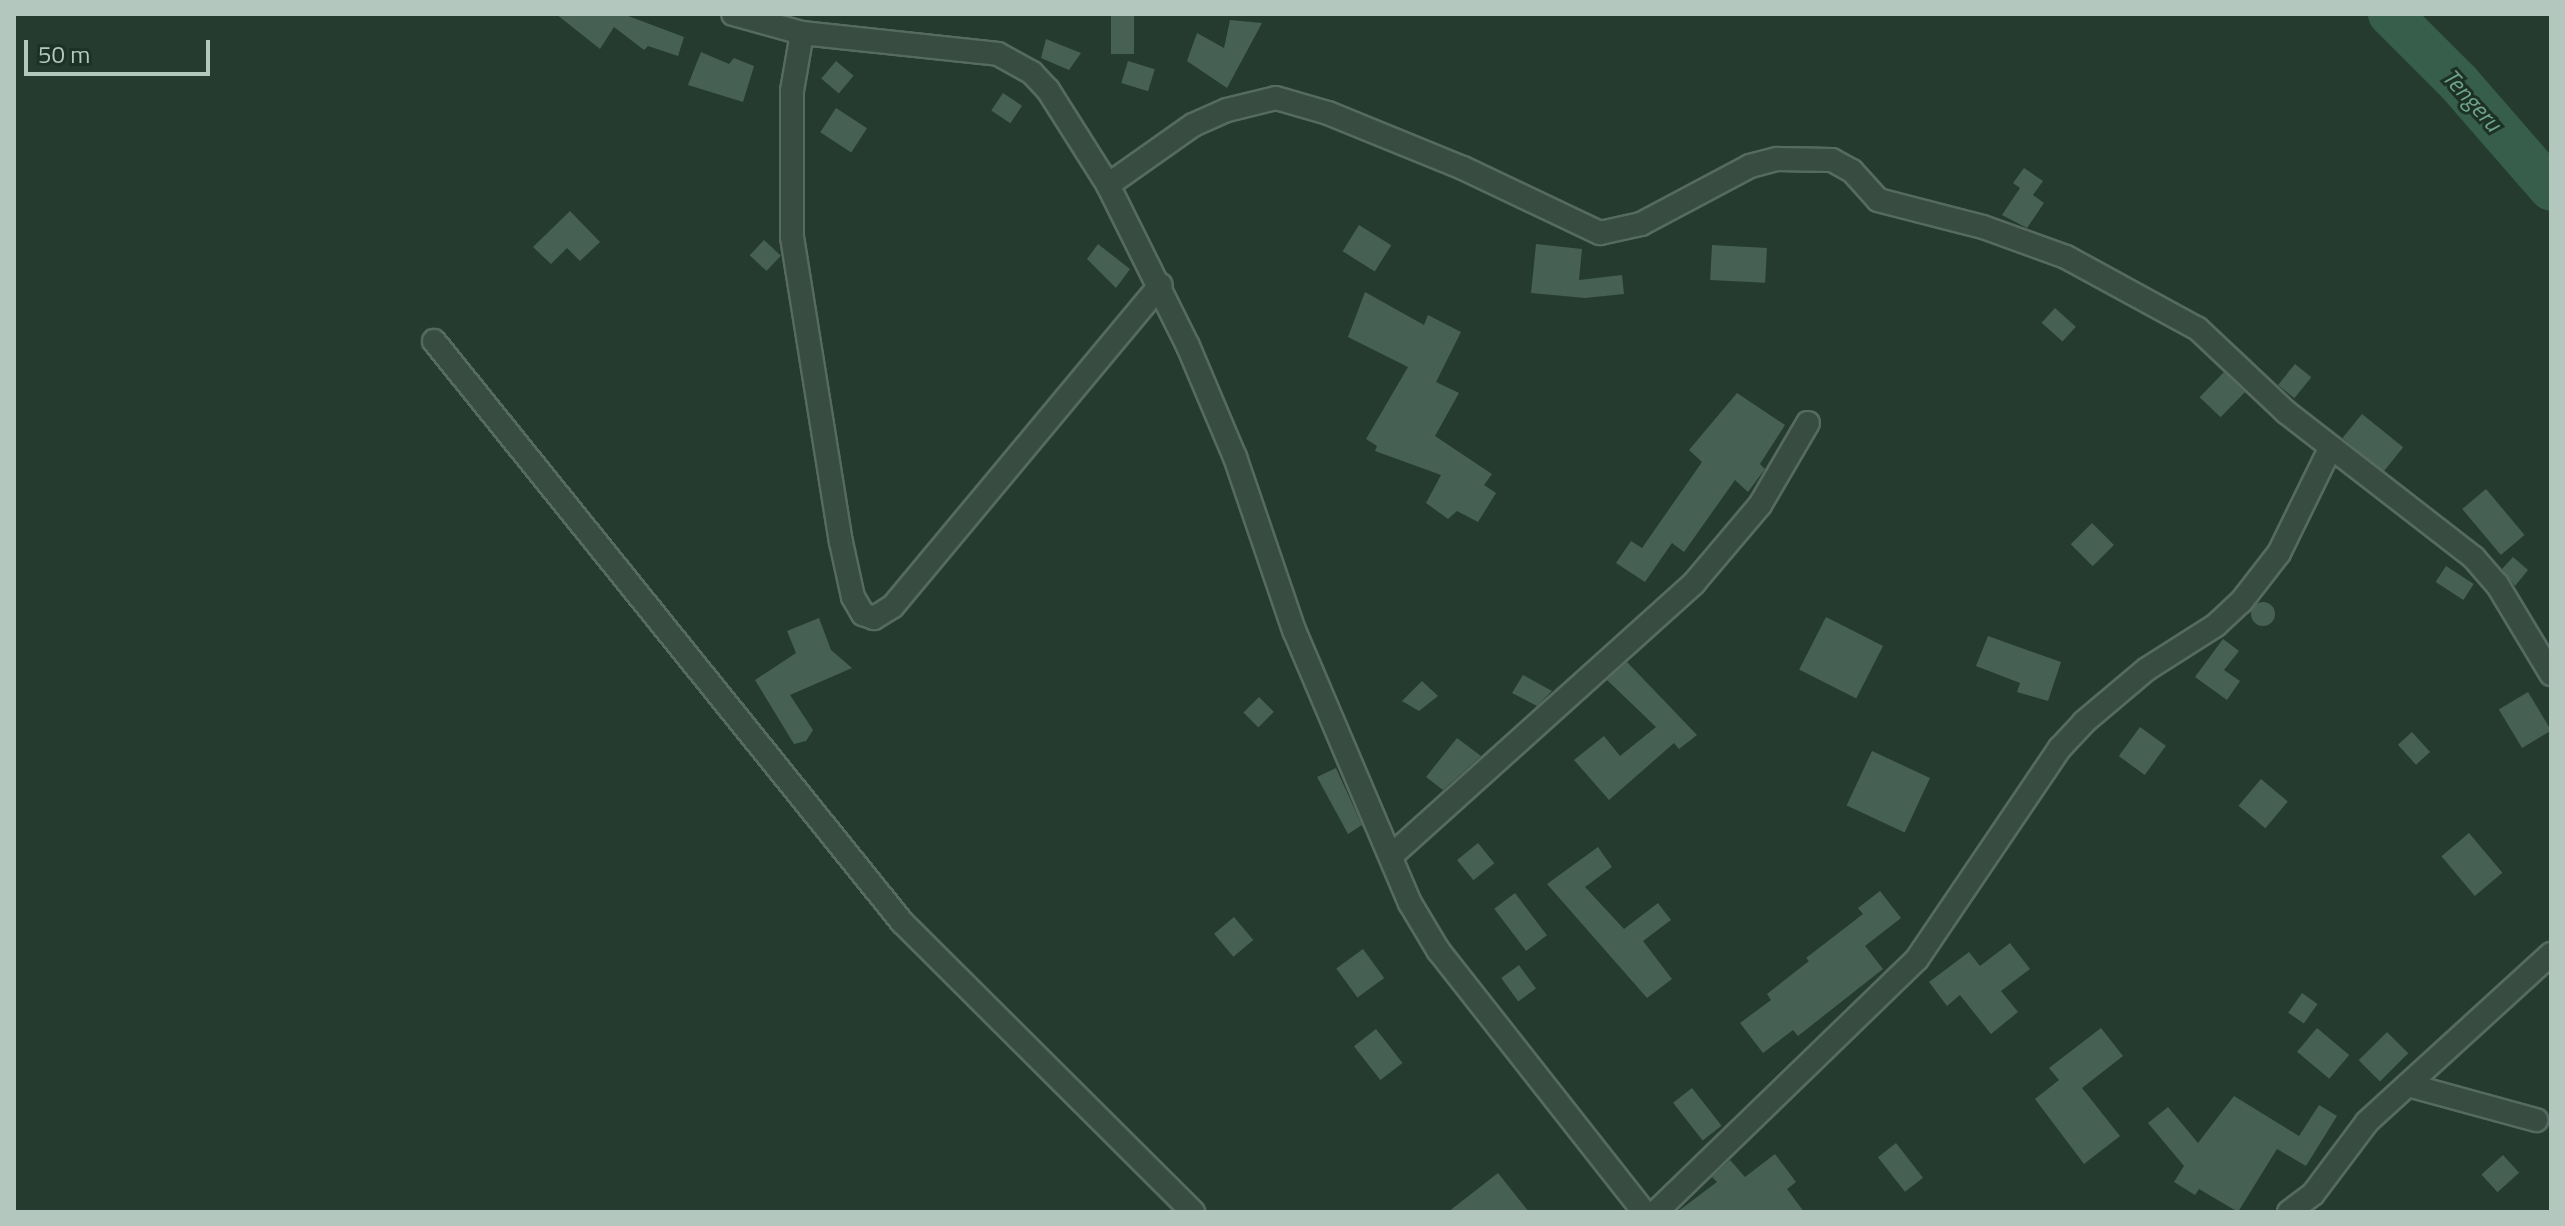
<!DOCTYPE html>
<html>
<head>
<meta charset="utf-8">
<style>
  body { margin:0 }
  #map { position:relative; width:2565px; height:1226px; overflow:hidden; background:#253b30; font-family:"Titillium Web",sans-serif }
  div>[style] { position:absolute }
  .river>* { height:44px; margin:-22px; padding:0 22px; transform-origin:22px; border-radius:22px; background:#365e4a }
  .building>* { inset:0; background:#466053; transform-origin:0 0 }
  .round { border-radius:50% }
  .roads { filter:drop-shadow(2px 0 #566a60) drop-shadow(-2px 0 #566a60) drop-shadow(0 2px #566a60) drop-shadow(0 -2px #566a60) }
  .street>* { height:22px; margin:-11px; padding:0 11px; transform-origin:11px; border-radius:11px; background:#384c42 }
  span { translate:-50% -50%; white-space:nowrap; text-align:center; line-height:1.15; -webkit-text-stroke:6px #1d3127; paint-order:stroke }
  .water-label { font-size:24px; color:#6fa489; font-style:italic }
  .frame { position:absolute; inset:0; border:16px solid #b4c7be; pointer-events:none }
  .scale { position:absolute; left:24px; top:40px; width:186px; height:36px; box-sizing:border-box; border:4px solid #b4c7be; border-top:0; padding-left:10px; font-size:24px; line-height:28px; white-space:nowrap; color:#b4c7be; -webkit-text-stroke:6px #1d3127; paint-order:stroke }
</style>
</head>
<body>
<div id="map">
  <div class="river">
    <div style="left:2390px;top:14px;width:98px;rotate:45deg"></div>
    <div style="left:2459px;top:83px;width:140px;rotate:49deg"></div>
  </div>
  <div class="building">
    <div style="clip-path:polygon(556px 14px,623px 14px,684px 37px,678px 56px,648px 46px,644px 50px,614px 27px,600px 49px)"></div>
    <div style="left:1111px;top:14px;width:23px;height:40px"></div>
    <div style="clip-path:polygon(1230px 20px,1262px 23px,1227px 88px,1187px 61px,1197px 33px,1224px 48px)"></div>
    <div style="clip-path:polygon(1046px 39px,1081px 53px,1069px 70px,1041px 58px)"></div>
    <div style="clip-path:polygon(701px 52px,729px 64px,734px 58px,754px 66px,743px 102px,688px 85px)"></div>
    <div style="left:836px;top:61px;width:23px;height:23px;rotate:40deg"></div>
    <div style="left:1128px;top:61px;width:28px;height:23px;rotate:17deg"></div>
    <div style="left:1003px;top:93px;width:23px;height:21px;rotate:34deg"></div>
    <div style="left:836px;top:108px;width:37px;height:29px;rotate:33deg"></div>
    <div style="clip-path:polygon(2024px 168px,2043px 181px,2033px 195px,2044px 203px,2027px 228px,2002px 215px,2020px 188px,2013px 183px)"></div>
    <div style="clip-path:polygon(570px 211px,600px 242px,580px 261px,567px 248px,551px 264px,533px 247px)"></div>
    <div style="left:1359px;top:225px;width:38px;height:31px;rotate:32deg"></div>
    <div style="left:764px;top:240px;width:23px;height:21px;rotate:43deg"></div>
    <div style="clip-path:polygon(1098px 244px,1130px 269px,1116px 288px,1087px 259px)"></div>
    <div style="clip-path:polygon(1536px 244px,1582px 249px,1579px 280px,1622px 275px,1624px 294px,1585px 298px,1531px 293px)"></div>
    <div style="left:1712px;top:245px;width:55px;height:35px;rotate:3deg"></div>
    <div style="clip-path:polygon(1365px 292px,1424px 325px,1428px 315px,1461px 332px,1436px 382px,1459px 393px,1435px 436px,1492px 474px,1484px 485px,1496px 493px,1478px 522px,1457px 511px,1448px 519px,1426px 503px,1441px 475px,1375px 451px,1377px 446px,1366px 439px,1408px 367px,1348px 337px)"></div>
    <div style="left:2055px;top:308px;width:28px;height:20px;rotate:42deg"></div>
    <div style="left:2295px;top:364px;width:21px;height:27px;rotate:39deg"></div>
    <div style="left:2224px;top:372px;width:29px;height:35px;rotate:44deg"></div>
    <div style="clip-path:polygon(1737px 393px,1785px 425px,1760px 464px,1765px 469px,1748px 492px,1735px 480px,1684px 552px,1672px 543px,1645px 582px,1616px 563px,1631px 541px,1642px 548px,1702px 462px,1689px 450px)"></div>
    <div style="left:2362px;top:414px;width:53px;height:31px;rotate:39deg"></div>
    <div style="left:2486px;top:489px;width:60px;height:31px;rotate:50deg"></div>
    <div style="left:2092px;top:523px;width:31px;height:30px;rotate:45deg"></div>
    <div style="clip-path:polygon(2513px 557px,2528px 570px,2515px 586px,2502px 569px)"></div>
    <div style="left:2446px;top:566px;width:33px;height:19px;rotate:33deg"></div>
    <div class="round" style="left:2251px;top:602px;width:24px;height:24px"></div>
    <div style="left:1826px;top:617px;width:64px;height:59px;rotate:27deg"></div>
    <div style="clip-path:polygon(819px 618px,831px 650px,852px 668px,790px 695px,813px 730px,806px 741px,794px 744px,755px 680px,796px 653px,787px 631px)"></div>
    <div style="clip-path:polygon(1988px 636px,2061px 662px,2048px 701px,2017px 692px,2020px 683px,1976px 666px)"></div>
    <div style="clip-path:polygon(2223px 639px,2239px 651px,2224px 670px,2240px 681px,2227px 700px,2195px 677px)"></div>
    <div style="clip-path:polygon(1627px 662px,1697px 735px,1679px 749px,1674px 743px,1609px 800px,1574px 760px,1604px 736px,1620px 756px,1656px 727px,1607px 680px)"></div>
    <div style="clip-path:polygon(1523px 675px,1552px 691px,1537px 706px,1512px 693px)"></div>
    <div style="clip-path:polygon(1422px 681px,1438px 696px,1419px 711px,1402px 701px)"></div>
    <div style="left:2528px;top:692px;width:45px;height:34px;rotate:59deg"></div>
    <div style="left:1259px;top:697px;width:21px;height:22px;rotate:45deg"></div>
    <div style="left:2140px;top:727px;width:32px;height:36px;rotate:36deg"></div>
    <div style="left:2412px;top:732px;width:27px;height:19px;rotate:48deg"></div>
    <div style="clip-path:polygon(1457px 738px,1481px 756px,1443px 790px,1426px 777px)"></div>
    <div style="left:1872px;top:751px;width:64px;height:60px;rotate:25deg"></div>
    <div style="clip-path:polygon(1336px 768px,1362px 825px,1348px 834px,1317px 777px)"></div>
    <div style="left:2261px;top:779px;width:35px;height:35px;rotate:40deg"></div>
    <div style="left:2469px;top:833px;width:52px;height:36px;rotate:50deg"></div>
    <div style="left:1478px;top:843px;width:26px;height:27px;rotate:51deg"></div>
    <div style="clip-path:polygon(1598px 847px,1612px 867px,1585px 887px,1624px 929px,1658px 903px,1671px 920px,1643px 941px,1672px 979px,1647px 998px,1547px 884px)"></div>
    <div style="clip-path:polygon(1880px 891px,1901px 918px,1865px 946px,1883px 969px,1798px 1036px,1793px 1030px,1763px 1053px,1740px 1023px,1771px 1000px,1767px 994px,1809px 961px,1806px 958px,1863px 914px,1858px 908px)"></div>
    <div style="left:1515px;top:893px;width:53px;height:26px;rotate:53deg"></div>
    <div style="left:1234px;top:917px;width:30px;height:26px;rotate:50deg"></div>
    <div style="clip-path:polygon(2010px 943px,2030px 969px,2001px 991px,2018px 1012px,1991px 1034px,1960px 995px,1947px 1006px,1929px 982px,1969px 952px,1980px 966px)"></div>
    <div style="left:1363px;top:949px;width:36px;height:33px;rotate:54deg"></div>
    <div style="left:1519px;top:965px;width:29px;height:22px;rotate:54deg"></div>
    <div style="left:2302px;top:993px;width:19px;height:24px;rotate:35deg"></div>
    <div style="clip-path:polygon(2101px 1028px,2123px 1056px,2082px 1088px,2120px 1136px,2084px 1164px,2035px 1099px,2059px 1080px,2049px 1068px)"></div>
    <div style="left:2317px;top:1028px;width:42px;height:31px;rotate:40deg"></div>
    <div style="left:1376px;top:1029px;width:43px;height:28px;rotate:52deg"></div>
    <div style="left:2387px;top:1032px;width:30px;height:40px;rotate:45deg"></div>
    <div style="left:1692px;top:1088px;width:48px;height:24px;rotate:52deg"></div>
    <div style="clip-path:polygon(2234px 1096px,2299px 1136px,2319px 1105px,2337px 1116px,2306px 1166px,2277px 1149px,2238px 1212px,2199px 1189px,2195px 1195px,2174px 1182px,2184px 1166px,2148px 1123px,2168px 1107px,2198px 1143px)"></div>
    <div style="left:1896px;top:1143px;width:44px;height:23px;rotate:52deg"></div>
    <div style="clip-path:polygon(1775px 1154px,1796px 1182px,1787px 1189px,1804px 1212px,1677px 1212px,1717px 1182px,1712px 1177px,1730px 1160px,1745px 1177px)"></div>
    <div style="left:2503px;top:1155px;width:24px;height:29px;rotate:48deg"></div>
    <div style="clip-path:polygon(1498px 1173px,1529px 1212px,1448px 1212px)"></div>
  </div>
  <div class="roads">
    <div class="street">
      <div style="left:733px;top:14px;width:72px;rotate:15.4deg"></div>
      <div style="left:802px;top:33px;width:197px;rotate:6.1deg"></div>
      <div style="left:998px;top:54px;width:39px;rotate:29deg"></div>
      <div style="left:1032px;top:73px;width:23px;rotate:47deg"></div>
      <div style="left:1048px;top:90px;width:112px;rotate:57.7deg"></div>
      <div style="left:1108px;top:185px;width:180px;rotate:63.6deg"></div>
      <div style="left:1188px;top:346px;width:121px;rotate:67.1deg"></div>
      <div style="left:1235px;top:457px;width:183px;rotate:71.2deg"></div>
      <div style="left:1294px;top:630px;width:297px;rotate:67deg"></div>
      <div style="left:1410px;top:903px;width:55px;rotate:59.2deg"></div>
      <div style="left:1438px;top:950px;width:333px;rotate:51.8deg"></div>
      <div style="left:802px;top:33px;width:59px;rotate:99.8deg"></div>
      <div style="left:792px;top:91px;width:146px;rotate:90deg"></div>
      <div style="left:792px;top:237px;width:309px;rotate:80.9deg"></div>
      <div style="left:841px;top:542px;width:56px;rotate:77.7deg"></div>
      <div style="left:853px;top:597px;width:20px;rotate:60deg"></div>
      <div style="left:863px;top:614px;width:12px;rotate:20deg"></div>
      <div style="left:874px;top:618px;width:22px;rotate:-32deg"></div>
      <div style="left:893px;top:606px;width:418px;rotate:-50.2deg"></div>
      <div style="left:1108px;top:185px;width:104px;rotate:-35.2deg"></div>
      <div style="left:1193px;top:125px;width:37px;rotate:-24deg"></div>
      <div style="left:1227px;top:110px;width:50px;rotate:-13.8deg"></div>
      <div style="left:1276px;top:98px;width:54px;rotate:16.1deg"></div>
      <div style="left:1328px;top:113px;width:146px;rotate:22.2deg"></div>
      <div style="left:1463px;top:168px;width:152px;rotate:25.4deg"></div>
      <div style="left:1600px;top:233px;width:42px;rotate:-12.4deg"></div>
      <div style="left:1641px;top:224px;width:123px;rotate:-28deg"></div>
      <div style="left:1750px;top:166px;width:28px;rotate:-15deg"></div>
      <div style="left:1777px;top:159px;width:55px;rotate:1deg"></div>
      <div style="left:1832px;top:160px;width:23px;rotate:29deg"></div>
      <div style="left:1852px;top:171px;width:39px;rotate:48deg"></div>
      <div style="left:1878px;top:200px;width:108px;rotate:14.4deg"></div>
      <div style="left:1983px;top:227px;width:88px;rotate:19.9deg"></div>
      <div style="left:2066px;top:257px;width:150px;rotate:28.6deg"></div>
      <div style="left:2198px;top:329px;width:121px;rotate:43.3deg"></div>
      <div style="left:2286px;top:412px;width:238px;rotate:37.8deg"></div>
      <div style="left:2474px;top:558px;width:35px;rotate:49deg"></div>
      <div style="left:2497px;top:584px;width:105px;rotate:59deg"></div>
      <div style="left:434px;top:341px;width:746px;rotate:51.15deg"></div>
      <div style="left:902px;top:922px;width:411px;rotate:44.9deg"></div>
      <div style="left:1391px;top:856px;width:408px;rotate:-42deg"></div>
      <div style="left:1694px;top:583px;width:102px;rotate:-49.8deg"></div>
      <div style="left:1760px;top:505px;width:95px;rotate:-59.7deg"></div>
      <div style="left:2408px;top:1085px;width:133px;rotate:15.3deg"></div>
      <div style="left:1656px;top:1212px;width:363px;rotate:-44.1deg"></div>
      <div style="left:1917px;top:959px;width:255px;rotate:-55.9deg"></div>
      <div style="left:2060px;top:748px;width:35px;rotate:-47deg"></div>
      <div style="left:2084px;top:722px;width:82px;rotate:-40.1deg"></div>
      <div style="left:2147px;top:669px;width:82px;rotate:-32.5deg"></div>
      <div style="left:2216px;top:625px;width:34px;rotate:-43deg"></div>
      <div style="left:2241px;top:602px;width:62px;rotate:-52.2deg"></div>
      <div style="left:2279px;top:553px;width:118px;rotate:-63.9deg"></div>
      <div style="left:2289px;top:1212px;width:30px;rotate:-37deg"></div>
      <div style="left:2313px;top:1194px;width:90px;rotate:-53.1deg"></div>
      <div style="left:2367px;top:1122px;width:249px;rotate:-42.4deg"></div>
    </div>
  </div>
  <div class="water-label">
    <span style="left:2472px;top:100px;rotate:48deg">Tengeru</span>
  </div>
  <div class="frame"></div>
  <div class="scale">50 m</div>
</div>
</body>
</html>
